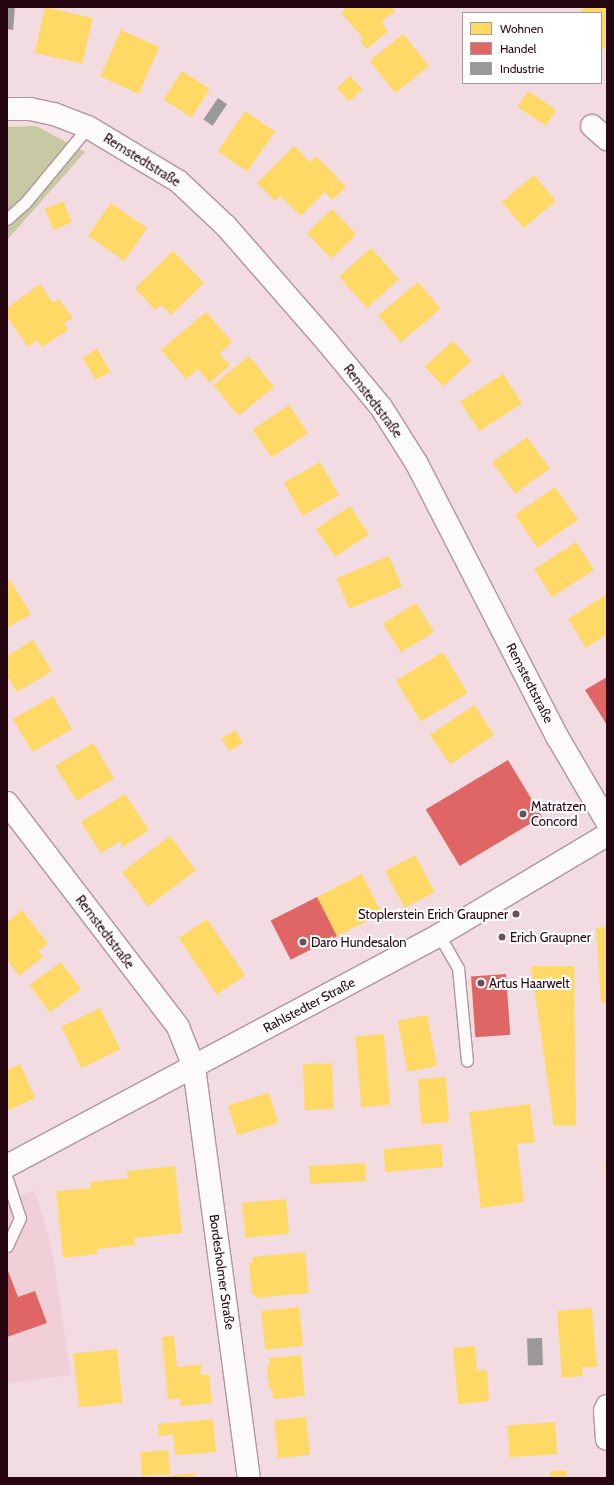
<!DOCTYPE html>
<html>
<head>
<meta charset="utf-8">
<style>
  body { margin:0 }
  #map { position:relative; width:614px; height:1485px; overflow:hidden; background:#f2dce1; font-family:Cabin,sans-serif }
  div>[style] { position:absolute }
  .built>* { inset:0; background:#f0cfd6 }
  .green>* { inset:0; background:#c7c9a4 }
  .homes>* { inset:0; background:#ffd966; transform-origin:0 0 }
  .shops>* { inset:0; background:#e06666; transform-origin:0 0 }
  .industry>* { inset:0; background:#999; transform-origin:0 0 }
  .roads { filter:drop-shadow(1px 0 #af969c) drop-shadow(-1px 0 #af969c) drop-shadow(0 1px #af969c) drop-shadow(0 -1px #af969c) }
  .service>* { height:11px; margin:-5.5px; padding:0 5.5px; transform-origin:5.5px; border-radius:5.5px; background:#fdfafa }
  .minor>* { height:22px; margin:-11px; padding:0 11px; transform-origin:11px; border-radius:11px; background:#fdfafa }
  .secondary>* { height:22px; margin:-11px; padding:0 11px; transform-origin:11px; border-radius:11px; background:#fdfafa }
  .dots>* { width:11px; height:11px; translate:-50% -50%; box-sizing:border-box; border:2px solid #fff; border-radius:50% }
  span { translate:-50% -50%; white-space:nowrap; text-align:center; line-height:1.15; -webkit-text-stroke:4px #fff; paint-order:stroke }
  .street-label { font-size:13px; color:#260611 }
  .poi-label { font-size:13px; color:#260611 }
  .left { translate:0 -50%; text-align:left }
  .right { translate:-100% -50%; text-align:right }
  .frame { position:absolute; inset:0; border:8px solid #260611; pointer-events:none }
  .legend { position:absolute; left:462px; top:12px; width:140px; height:72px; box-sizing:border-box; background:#fff; border:1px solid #a89ba0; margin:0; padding:5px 7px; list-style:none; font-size:12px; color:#260611 }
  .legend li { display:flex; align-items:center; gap:8px; height:20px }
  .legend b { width:20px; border:1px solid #a89ba0 }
</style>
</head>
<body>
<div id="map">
  <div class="built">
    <div style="clip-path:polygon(34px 1190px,51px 1244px,71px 1375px,7px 1383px,7px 1201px)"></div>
  </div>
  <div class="green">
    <div style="clip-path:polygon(36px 126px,85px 152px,7px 240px,7px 127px)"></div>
  </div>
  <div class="homes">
    <div style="left:45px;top:7px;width:49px;height:47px;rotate:13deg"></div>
    <div style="clip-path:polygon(347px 7px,391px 7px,395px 11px,381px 22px,388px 31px,367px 49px,360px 41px,363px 38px,341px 13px)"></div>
    <div style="clip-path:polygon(585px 7px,607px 7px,607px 45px,601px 51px,601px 13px,579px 13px)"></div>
    <div style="left:121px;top:30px;width:42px;height:51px;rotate:24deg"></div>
    <div style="left:403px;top:34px;width:41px;height:43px;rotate:51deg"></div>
    <div style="left:182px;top:71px;width:33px;height:34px;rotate:33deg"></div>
    <div style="left:350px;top:76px;width:18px;height:18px;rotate:47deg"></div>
    <div style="left:528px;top:91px;width:34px;height:19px;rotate:34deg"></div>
    <div style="left:245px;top:111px;width:36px;height:49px;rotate:34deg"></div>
    <div style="clip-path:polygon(294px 146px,310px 162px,316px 156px,338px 178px,330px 187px,339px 179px,346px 187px,332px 200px,325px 192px,301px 216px,280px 196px,275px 201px,257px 183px)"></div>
    <div style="left:534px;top:175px;width:34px;height:42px;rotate:50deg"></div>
    <div style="left:63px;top:201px;width:23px;height:20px;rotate:67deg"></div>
    <div style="left:111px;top:203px;width:44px;height:40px;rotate:35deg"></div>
    <div style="left:332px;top:209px;width:35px;height:35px;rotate:46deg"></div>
    <div style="left:371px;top:248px;width:42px;height:43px;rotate:48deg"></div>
    <div style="clip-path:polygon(173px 251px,204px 283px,171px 315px,161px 305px,155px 310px,135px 288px)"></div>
    <div style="left:418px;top:282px;width:35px;height:52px;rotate:50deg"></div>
    <div style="clip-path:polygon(40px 284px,53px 303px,59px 299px,73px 318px,64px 323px,68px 330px,42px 347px,37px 340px,28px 347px,7px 317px,7px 308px)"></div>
    <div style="clip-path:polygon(206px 312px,232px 342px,219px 354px,230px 365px,210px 383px,198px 369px,186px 379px,161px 350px)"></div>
    <div style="left:453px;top:341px;width:27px;height:38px;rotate:48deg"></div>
    <div style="left:97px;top:349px;width:26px;height:17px;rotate:59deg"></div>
    <div style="left:249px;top:356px;width:40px;height:46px;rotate:51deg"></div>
    <div style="left:503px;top:374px;width:35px;height:51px;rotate:57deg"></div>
    <div style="left:289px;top:405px;width:34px;height:44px;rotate:56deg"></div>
    <div style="left:527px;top:437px;width:39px;height:43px;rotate:54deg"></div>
    <div style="left:320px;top:462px;width:38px;height:42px;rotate:60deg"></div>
    <div style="left:555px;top:487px;width:40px;height:49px;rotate:55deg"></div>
    <div style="left:350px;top:506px;width:34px;height:41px;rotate:56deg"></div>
    <div style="left:576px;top:542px;width:33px;height:50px;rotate:57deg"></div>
    <div style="left:389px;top:556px;width:33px;height:57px;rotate:67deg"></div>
    <div style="clip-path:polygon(10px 580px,31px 614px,7px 628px,7px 582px)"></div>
    <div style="clip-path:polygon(607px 594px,607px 634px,586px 648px,568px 619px)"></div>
    <div style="left:416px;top:603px;width:34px;height:39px;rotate:58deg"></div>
    <div style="clip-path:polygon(33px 640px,52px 671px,17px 692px,7px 676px,7px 656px)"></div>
    <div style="left:443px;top:652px;width:48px;height:55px;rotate:59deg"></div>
    <div style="left:53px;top:696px;width:38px;height:46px;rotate:60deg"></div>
    <div style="left:474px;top:705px;width:36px;height:53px;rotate:56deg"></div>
    <div style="left:235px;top:730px;width:15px;height:16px;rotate:58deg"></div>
    <div style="left:93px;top:743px;width:41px;height:44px;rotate:59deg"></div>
    <div style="clip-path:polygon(125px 794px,149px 830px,123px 847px,120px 841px,101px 853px,81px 822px)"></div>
    <div style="left:170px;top:836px;width:43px;height:60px;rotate:53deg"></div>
    <div style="left:415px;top:855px;width:42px;height:34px;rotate:62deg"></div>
    <div style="left:362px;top:874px;width:44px;height:51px;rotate:63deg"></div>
    <div style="clip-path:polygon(22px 910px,48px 944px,38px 951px,43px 957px,19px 976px,7px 959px,7px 922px)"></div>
    <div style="left:207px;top:919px;width:68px;height:34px;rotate:56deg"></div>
    <div style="clip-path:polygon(607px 927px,607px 1003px,601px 1003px,596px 928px)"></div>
    <div style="left:61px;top:962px;width:34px;height:39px;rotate:54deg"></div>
    <div style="clip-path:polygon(531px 966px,574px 966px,576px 1125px,554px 1126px)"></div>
    <div style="left:100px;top:1008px;width:46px;height:43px;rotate:64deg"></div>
    <div style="left:427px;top:1015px;width:52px;height:30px;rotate:79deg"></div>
    <div style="left:384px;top:1034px;width:71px;height:29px;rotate:85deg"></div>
    <div style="left:332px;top:1063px;width:46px;height:29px;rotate:88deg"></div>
    <div style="clip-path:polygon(20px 1064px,35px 1098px,7px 1111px,7px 1070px)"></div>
    <div style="left:446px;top:1077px;width:45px;height:28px;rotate:86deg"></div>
    <div style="left:269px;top:1093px;width:31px;height:43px;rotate:73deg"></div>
    <div style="clip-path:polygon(530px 1104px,535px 1142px,517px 1144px,524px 1202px,481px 1208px,469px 1112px)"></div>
    <div style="left:441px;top:1144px;width:23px;height:58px;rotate:85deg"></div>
    <div style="left:365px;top:1163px;width:18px;height:56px;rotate:87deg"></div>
    <div style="clip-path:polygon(605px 1163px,607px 1163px,607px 1175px,606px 1175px)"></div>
    <div style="clip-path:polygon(175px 1166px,182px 1233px,134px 1238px,135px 1245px,97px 1249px,97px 1254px,63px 1258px,56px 1191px,91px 1188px,90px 1182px,128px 1178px,127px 1171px)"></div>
    <div style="left:286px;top:1199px;width:35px;height:44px;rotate:85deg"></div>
    <div style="clip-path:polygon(305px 1252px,309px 1293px,256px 1298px,256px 1295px,252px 1295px,249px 1263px,253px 1262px,252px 1257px)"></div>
    <div style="left:299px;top:1307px;width:39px;height:38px;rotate:84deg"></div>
    <div style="clip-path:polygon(592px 1308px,597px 1367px,582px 1367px,583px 1376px,562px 1378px,557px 1311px)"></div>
    <div style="clip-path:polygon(174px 1336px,177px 1367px,201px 1364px,201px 1375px,209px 1374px,212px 1403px,180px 1406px,180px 1398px,168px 1400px,162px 1337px)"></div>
    <div style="clip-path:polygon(475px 1346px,477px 1371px,487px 1370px,489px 1401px,458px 1404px,453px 1348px)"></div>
    <div style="left:117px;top:1349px;width:54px;height:44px;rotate:84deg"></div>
    <div style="clip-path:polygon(301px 1355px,305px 1396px,273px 1399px,272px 1388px,269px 1389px,267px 1366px,270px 1366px,269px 1358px)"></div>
    <div style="left:306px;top:1417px;width:38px;height:32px;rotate:84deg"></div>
    <div style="clip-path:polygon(213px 1419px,216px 1452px,175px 1455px,173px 1434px,159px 1436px,158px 1424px)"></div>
    <div style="left:555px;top:1422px;width:32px;height:48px;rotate:86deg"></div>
    <div style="left:168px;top:1450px;width:24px;height:28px;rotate:85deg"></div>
    <div style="clip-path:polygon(566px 1470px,567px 1478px,550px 1478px,550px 1471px)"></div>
    <div style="clip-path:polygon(195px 1473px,196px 1478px,167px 1478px,167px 1476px)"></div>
  </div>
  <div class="shops">
    <div style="clip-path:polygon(607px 677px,607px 725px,585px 690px)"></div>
    <div style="left:508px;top:760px;width:66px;height:96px;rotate:59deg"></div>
    <div style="left:317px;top:897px;width:44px;height:52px;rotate:63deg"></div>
    <div style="left:506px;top:974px;width:61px;height:35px;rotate:86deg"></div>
    <div style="clip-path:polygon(7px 1268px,18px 1297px,35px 1291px,47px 1323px,7px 1337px)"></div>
  </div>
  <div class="industry">
    <div style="clip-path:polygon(7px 7px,15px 7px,13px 30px,7px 29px)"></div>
    <div style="left:218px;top:98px;width:11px;height:26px;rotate:34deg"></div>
    <div style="left:542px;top:1338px;width:27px;height:15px;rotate:88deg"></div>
  </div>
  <div class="roads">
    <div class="service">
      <div style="left:7px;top:219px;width:24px;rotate:-42deg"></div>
      <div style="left:25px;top:203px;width:99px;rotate:-50.3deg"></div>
      <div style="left:439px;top:935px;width:38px;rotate:60deg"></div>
      <div style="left:458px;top:968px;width:93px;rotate:84.5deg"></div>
      <div style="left:7px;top:1179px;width:41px;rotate:71.6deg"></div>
      <div style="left:20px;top:1218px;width:31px;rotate:115deg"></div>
    </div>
    <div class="minor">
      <div style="left:7px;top:109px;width:23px"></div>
      <div style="left:30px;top:109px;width:25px;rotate:12deg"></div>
      <div style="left:54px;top:114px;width:36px;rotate:21deg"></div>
      <div style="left:88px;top:127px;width:105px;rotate:31deg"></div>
      <div style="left:178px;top:181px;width:66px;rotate:43.2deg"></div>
      <div style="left:226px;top:226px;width:155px;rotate:48.9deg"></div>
      <div style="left:328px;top:343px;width:83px;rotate:50.4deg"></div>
      <div style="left:381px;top:407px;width:67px;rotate:57.7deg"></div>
      <div style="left:417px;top:464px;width:308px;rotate:62.8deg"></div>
      <div style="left:558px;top:738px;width:97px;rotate:59.7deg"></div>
      <div style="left:592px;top:126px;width:20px;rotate:41deg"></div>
      <div style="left:7px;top:803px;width:282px;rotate:52.6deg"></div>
      <div style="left:178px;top:1027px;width:43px;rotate:68.2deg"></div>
      <div style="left:194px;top:1067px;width:415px;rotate:82.4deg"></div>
      <div style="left:607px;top:1406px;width:5px;rotate:112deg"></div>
      <div style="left:605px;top:1411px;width:28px;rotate:86deg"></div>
    </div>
    <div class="secondary">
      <div style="left:7px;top:1166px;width:490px;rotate:-28.1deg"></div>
      <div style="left:439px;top:935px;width:196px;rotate:-30.8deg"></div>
    </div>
  </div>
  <div class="dots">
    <div style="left:523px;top:814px;background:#6d515a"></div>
    <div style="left:516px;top:914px;background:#6d515a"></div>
    <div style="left:502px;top:937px;background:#6d515a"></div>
    <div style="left:303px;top:942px;background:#6d515a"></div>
    <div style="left:481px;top:983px;background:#6d515a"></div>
  </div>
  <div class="street-label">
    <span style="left:142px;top:160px;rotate:32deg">Remstedtstraße</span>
    <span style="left:373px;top:401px;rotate:53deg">Remstedtstraße</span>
    <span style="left:530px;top:683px;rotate:63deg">Remstedtstraße</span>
    <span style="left:105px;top:932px;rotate:53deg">Remstedtstraße</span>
    <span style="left:309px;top:1005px;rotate:-28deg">Rahlstedter Straße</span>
    <span style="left:222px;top:1272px;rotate:82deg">Bordesholmer Straße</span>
  </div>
  <div class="poi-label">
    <span class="left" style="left:531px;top:814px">Matratzen<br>Concord</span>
    <span class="right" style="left:508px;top:914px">Stoplerstein Erich Graupner</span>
    <span class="left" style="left:510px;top:937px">Erich Graupner</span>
    <span class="left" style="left:311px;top:942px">Daro Hundesalon</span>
    <span class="left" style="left:489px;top:983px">Artus Haarwelt</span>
  </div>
  <div class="frame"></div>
  <ul class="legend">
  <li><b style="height:11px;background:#ffd966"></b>Wohnen</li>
  <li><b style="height:11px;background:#e06666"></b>Handel</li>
  <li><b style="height:11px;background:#999"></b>Industrie</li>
  </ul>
</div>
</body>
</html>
